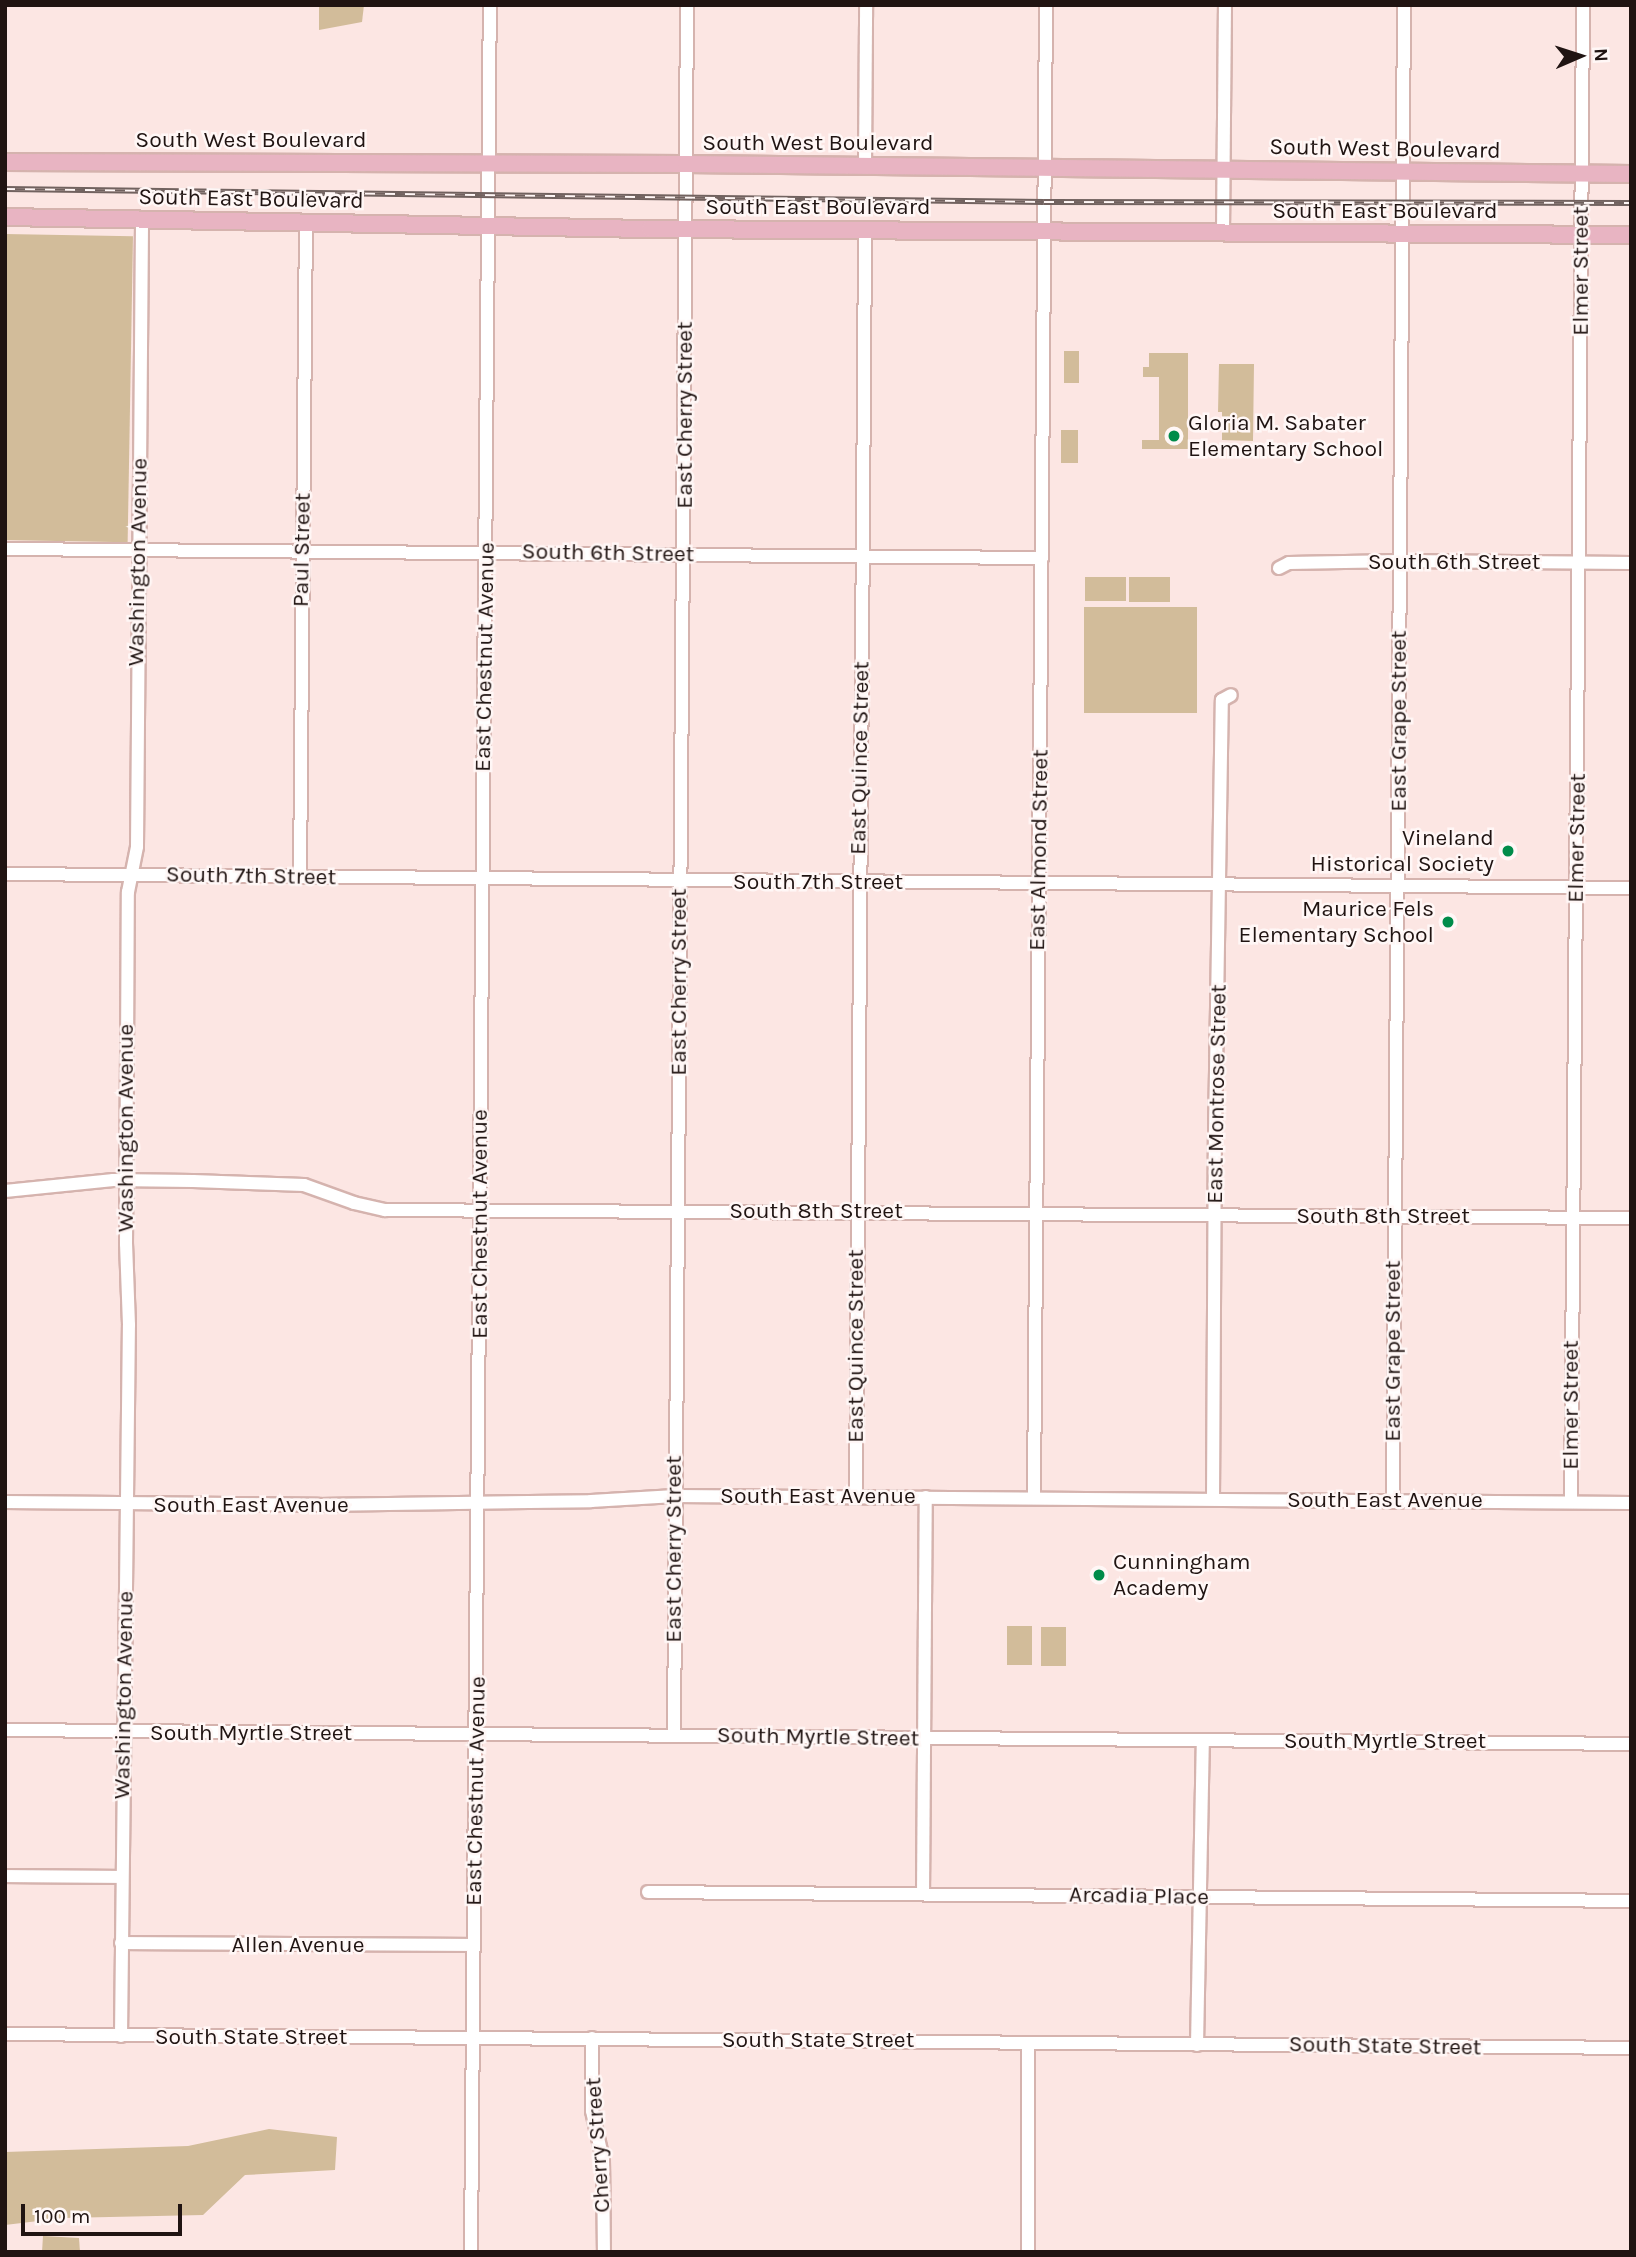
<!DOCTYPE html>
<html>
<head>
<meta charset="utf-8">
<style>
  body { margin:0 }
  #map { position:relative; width:1636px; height:2257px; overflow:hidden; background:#fce6e3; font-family:Karla,sans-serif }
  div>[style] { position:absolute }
  .green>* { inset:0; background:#d2bc9a; transform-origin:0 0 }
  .roads { filter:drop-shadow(2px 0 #d5b3ae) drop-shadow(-2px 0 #d5b3ae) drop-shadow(0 2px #d5b3ae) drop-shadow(0 -2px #d5b3ae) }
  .minor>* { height:12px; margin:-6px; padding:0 6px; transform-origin:6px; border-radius:6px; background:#fff }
  .major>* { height:16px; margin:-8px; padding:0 8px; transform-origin:8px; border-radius:8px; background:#e8b4c2 }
  .rail>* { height:6px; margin-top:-3px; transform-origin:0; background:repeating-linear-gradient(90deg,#fff7f6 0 10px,#71625f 0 20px); box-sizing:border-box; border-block:2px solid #71625f }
  .dots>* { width:19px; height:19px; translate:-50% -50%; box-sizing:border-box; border:4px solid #fff7f6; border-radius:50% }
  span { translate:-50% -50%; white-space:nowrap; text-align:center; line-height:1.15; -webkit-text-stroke:5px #fff7f6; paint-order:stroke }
  .street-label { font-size:23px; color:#201412 }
  .poi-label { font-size:23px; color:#201412 }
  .left { translate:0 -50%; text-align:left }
  .right { translate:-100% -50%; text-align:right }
  .frame { position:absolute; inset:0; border:7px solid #201412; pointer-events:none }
  .north { position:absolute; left:1545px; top:21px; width:70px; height:70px; -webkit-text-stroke:5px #fff7f6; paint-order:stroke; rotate:87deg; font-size:19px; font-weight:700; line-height:28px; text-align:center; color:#201412 }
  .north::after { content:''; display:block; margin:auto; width:24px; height:32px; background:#201412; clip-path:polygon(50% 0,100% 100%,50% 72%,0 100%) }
  .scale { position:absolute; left:21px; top:2204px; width:161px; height:32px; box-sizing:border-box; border:4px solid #201412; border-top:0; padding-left:9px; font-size:21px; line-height:24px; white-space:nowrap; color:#201412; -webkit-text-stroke:5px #fff7f6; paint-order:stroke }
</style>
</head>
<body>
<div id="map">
  <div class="green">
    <div style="clip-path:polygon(319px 5px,364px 5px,362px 22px,319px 30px)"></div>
    <div style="left:5px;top:234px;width:128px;height:306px;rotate:1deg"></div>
    <div style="left:1064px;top:351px;width:15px;height:32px"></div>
    <div style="clip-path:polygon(1149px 353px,1188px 353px,1188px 449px,1142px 449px,1142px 440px,1159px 440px,1159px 377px,1143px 377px,1143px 367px,1149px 367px)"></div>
    <div style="clip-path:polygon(1219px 364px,1254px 364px,1253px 441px,1222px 440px,1222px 412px,1218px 412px)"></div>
    <div style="left:1061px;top:430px;width:17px;height:33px"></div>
    <div style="left:1085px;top:577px;width:41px;height:24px"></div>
    <div style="left:1129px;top:577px;width:41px;height:25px"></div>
    <div style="left:1084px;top:607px;width:113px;height:106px"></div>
    <div style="left:1007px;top:1626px;width:25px;height:39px"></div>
    <div style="left:1041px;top:1627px;width:25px;height:39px"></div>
    <div style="clip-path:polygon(269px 2129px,337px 2137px,335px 2170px,245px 2175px,203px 2215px,63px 2218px,5px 2225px,5px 2152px,188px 2146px)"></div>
    <div style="clip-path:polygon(43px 2236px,79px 2238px,80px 2252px,42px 2252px)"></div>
  </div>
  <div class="roads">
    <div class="minor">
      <div style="left:865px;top:166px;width:161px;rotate:-89.6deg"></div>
      <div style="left:1223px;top:232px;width:227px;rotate:-89.5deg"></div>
      <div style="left:5px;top:549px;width:1037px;rotate:0.5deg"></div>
      <div style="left:1279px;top:568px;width:11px;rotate:-27deg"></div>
      <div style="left:1289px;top:563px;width:111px;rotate:-1deg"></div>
      <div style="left:1400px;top:561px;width:231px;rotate:0.5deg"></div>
      <div style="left:5px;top:874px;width:1626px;rotate:0.49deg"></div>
      <div style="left:300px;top:877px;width:655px;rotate:-89.48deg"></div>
      <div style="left:5px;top:1191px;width:109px;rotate:-5.8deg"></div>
      <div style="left:113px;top:1180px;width:80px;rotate:0.7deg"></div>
      <div style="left:193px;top:1181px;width:111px;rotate:2.1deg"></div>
      <div style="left:304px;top:1185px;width:53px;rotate:19.8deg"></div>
      <div style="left:354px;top:1203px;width:32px;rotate:13deg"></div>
      <div style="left:385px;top:1210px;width:1246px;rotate:0.37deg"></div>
      <div style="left:856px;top:1496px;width:1266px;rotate:-89.59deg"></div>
      <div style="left:1034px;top:1497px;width:1492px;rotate:-89.54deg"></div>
      <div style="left:1213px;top:1499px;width:364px;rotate:-89.7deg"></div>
      <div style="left:1215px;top:1135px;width:435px;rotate:-89.1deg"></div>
      <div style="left:1222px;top:700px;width:10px;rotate:-29deg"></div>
      <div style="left:5px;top:1502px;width:314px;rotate:0.5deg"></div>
      <div style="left:319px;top:1505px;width:272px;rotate:-0.8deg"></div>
      <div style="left:591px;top:1501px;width:84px;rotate:-3.4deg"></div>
      <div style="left:675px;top:1496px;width:956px;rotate:0.42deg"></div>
      <div style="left:1393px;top:1502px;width:1497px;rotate:-89.58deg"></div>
      <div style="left:1571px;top:1502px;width:1497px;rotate:-89.54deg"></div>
      <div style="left:5px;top:1730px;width:1626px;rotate:0.49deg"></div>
      <div style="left:674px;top:1736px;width:1731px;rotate:-89.57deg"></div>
      <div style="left:5px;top:1876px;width:117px;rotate:0.5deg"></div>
      <div style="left:648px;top:1892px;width:983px;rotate:0.52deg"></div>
      <div style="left:923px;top:1894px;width:397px;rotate:-89.6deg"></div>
      <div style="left:121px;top:1943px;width:353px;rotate:0.3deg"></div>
      <div style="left:5px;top:2034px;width:1626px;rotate:0.49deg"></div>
      <div style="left:121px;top:2036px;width:711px;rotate:-89.36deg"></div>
      <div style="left:129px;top:1325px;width:81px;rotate:-92.1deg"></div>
      <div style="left:126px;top:1244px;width:352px;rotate:-89.7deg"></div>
      <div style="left:128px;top:892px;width:46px;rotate:-78.7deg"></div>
      <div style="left:137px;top:847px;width:626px;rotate:-89.54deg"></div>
      <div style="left:592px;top:2038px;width:73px;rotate:90deg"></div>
      <div style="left:592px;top:2111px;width:50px;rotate:77.3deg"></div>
      <div style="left:603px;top:2160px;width:92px;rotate:89.4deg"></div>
      <div style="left:1197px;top:2045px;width:305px;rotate:-88.9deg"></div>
      <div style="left:471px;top:2252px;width:2247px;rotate:-89.52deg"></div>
      <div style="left:1028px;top:2252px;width:209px;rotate:-90deg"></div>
    </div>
    <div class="major">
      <div style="left:5px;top:162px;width:681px;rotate:0.17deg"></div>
      <div style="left:686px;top:164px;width:945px;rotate:0.61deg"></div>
      <div style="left:5px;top:217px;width:645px;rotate:1.07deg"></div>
      <div style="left:650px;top:229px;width:981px;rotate:0.35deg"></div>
    </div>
  </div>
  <div class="rail">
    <div style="left:5px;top:189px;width:1039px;rotate:0.72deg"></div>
    <div style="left:1044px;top:202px;width:587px;rotate:0.1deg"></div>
  </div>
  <div class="dots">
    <div style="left:1174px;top:436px;background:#008c4a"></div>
    <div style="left:1508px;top:851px;background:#008c4a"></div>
    <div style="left:1448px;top:922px;background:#008c4a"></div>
    <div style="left:1099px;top:1575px;background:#008c4a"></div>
  </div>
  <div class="street-label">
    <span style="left:251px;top:140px">South West Boulevard</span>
    <span style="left:818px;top:143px">South West Boulevard</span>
    <span style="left:1385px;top:149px;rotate:1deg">South West Boulevard</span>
    <span style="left:251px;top:199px;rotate:1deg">South East Boulevard</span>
    <span style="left:818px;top:207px">South East Boulevard</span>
    <span style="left:1385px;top:211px">South East Boulevard</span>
    <span style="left:1581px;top:271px;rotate:-90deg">Elmer Street</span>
    <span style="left:685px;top:415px;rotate:-90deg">East Cherry Street</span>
    <span style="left:302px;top:550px;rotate:-89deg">Paul Street</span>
    <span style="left:608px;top:553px;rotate:1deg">South 6th Street</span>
    <span style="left:138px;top:562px;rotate:-89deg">Washington Avenue</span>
    <span style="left:1454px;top:562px">South 6th Street</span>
    <span style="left:485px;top:657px;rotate:-89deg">East Chestnut Avenue</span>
    <span style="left:1399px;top:721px;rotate:-90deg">East Grape Street</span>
    <span style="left:860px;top:758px;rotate:-89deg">East Quince Street</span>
    <span style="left:1577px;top:838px;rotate:-89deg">Elmer Street</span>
    <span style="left:1039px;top:850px;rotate:-89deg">East Almond Street</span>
    <span style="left:251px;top:876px;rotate:1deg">South 7th Street</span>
    <span style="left:818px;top:882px">South 7th Street</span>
    <span style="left:679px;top:982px;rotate:-90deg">East Cherry Street</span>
    <span style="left:1217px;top:1094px;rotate:-89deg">East Montrose Street</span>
    <span style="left:126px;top:1128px;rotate:-90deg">Washington Avenue</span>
    <span style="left:816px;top:1211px">South 8th Street</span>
    <span style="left:1383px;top:1216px">South 8th Street</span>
    <span style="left:480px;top:1224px;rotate:-90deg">East Chestnut Avenue</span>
    <span style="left:856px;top:1346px;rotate:-90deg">East Quince Street</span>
    <span style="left:1393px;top:1351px;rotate:-90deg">East Grape Street</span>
    <span style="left:1571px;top:1405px;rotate:-90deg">Elmer Street</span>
    <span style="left:818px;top:1496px">South East Avenue</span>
    <span style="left:1385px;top:1500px">South East Avenue</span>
    <span style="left:251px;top:1505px">South East Avenue</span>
    <span style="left:674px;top:1549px;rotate:-90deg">East Cherry Street</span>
    <span style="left:124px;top:1695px;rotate:-89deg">Washington Avenue</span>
    <span style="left:251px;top:1733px">South Myrtle Street</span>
    <span style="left:818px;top:1737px;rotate:1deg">South Myrtle Street</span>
    <span style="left:1385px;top:1741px">South Myrtle Street</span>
    <span style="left:476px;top:1791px;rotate:-89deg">East Chestnut Avenue</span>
    <span style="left:1139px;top:1896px;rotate:1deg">Arcadia Place</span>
    <span style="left:298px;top:1945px">Allen Avenue</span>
    <span style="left:251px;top:2037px">South State Street</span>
    <span style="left:818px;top:2040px">South State Street</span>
    <span style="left:1385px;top:2046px;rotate:1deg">South State Street</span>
    <span style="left:598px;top:2145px;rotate:-94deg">Cherry Street</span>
  </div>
  <div class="poi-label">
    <span class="left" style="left:1188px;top:436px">Gloria M. Sabater<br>Elementary School</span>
    <span class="right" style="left:1494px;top:851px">Vineland<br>Historical Society</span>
    <span class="right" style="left:1434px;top:922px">Maurice Fels<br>Elementary School</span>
    <span class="left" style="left:1113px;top:1575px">Cunningham<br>Academy</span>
  </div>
  <div class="frame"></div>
  <div class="north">N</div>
  <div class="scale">100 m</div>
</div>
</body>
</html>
